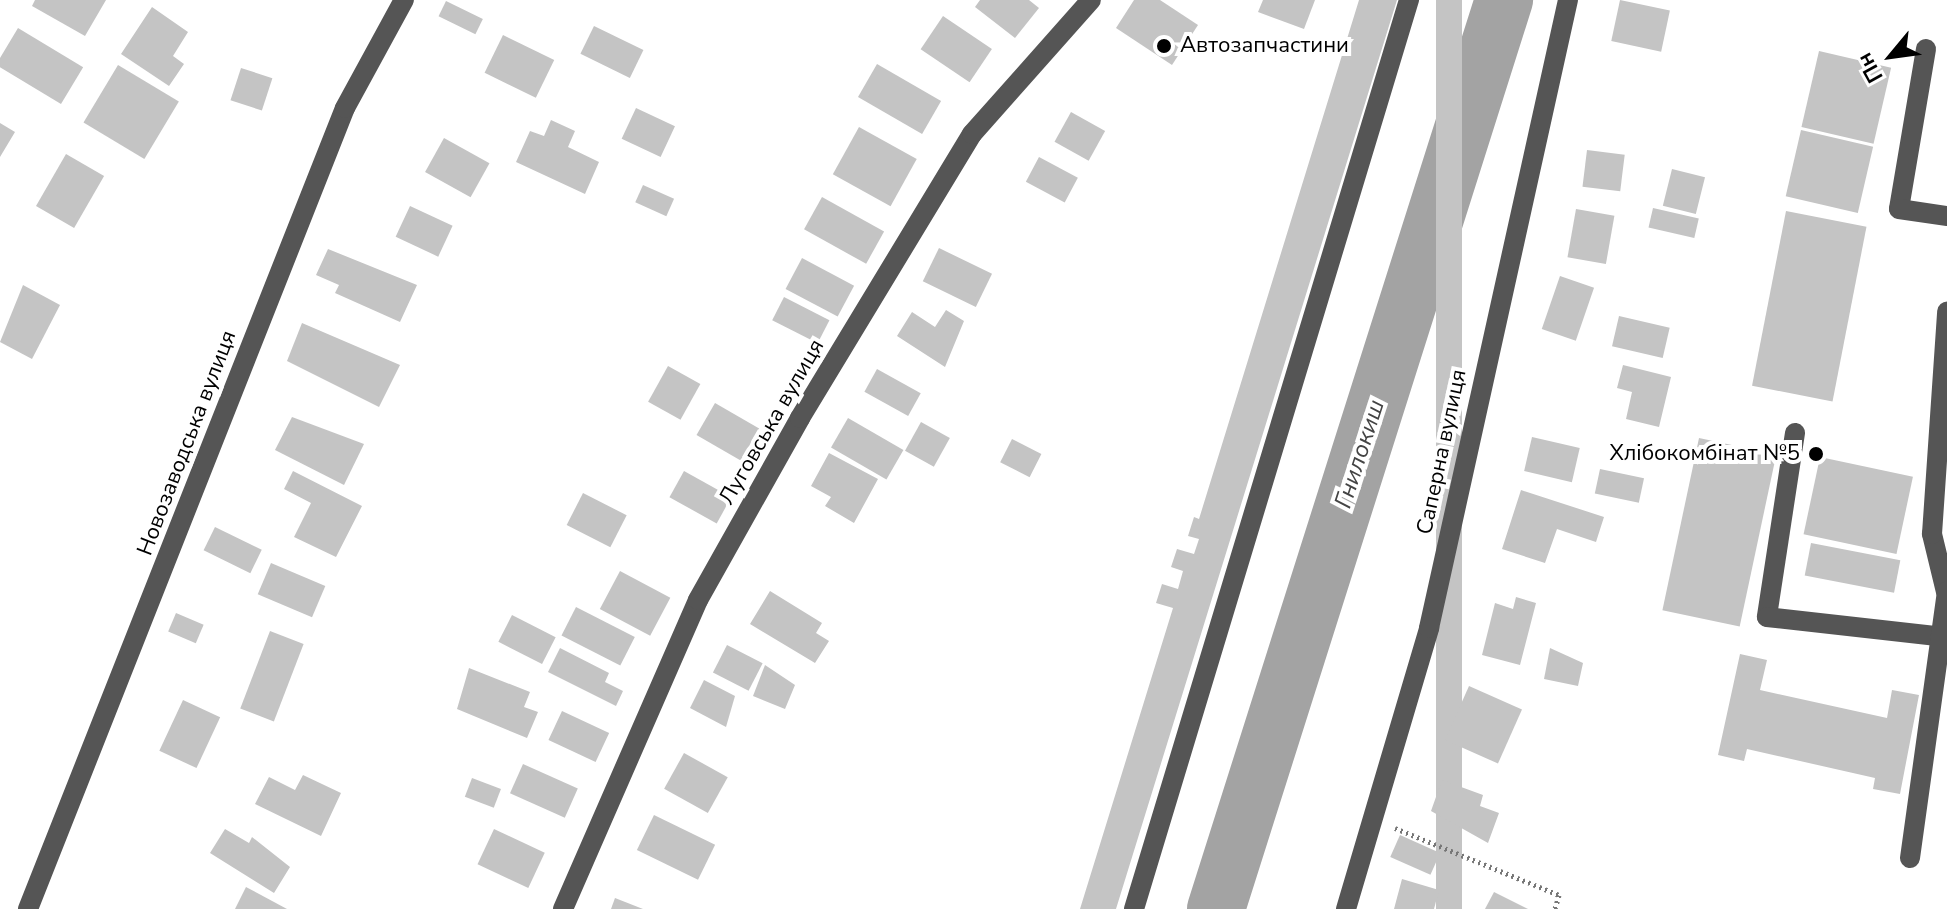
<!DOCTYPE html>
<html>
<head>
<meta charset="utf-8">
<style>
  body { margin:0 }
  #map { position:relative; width:1947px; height:909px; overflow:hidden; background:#fff; font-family:"Nunito Sans",sans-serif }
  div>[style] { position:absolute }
  .river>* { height:58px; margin:-29px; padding:0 29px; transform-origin:29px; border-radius:29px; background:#a3a3a3 }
  .building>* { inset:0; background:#c4c4c4; transform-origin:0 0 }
  .path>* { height:5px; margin-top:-2.5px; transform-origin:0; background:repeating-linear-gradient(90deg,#777 0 2px,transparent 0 6px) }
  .minor>* { height:20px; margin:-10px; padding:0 10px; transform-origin:10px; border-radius:10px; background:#555 }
  .dots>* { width:22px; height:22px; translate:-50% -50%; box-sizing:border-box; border:4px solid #fff; border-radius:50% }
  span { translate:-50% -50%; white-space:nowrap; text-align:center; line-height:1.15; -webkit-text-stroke:8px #fff; paint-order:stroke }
  .poi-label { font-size:22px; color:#000 }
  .left { translate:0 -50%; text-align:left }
  .right { translate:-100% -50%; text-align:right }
  .street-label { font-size:22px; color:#000 }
  .water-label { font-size:24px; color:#444; font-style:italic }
  .north { position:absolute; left:1851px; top:16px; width:80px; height:80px; -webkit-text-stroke:6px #fff; paint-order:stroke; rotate:241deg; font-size:22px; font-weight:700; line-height:32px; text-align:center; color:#000 }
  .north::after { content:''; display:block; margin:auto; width:28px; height:36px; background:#000; clip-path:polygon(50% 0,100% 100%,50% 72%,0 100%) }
</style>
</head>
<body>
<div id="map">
  <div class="river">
    <div style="left:1216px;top:909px;width:954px;rotate:-72.42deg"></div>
  </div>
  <div class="building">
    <div style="clip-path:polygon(35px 0,106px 0,85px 36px,32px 6px)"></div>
    <div style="clip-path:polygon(980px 0,1029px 0,1039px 8px,1015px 38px,975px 7px)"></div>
    <div style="clip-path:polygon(1134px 0,1160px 0,1198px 25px,1172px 65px,1116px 28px)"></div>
    <div style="clip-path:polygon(1263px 0,1315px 0,1304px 29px,1258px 12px)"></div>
    <div style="clip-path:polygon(1359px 0,1397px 0,1116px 909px,1080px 909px,1173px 608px,1156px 603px,1162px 584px,1178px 589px,1183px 571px,1171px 567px,1177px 549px,1194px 554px,1199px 539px,1188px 536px,1194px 517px,1199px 519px)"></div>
    <div style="left:1436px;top:0;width:26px;height:951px"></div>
    <div style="left:1620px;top:0;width:51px;height:42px;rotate:12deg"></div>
    <div style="left:446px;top:1px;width:41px;height:17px;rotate:26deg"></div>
    <div style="clip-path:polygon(152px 7px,188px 32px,173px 56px,184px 64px,169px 86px,121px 54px)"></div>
    <div style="left:943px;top:16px;width:59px;height:40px;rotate:34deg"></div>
    <div style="left:594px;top:26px;width:55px;height:31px;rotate:26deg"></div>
    <div style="left:18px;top:28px;width:76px;height:43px;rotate:31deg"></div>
    <div style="left:503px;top:35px;width:57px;height:42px;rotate:26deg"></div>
    <div style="left:1819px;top:51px;width:74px;height:78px;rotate:13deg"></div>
    <div style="left:877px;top:64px;width:74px;height:38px;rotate:30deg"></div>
    <div style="left:118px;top:65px;width:71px;height:67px;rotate:31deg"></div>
    <div style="left:241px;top:68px;width:33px;height:34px;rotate:18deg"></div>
    <div style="left:636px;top:108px;width:43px;height:34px;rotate:25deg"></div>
    <div style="left:1071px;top:112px;width:39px;height:34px;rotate:29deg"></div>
    <div style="clip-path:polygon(551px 120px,575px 131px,568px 147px,599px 162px,585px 194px,516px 162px,530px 131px,544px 136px)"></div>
    <div style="clip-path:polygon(0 123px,15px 132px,0 157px)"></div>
    <div style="left:859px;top:127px;width:66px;height:54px;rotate:29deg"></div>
    <div style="left:1801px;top:130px;width:74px;height:68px;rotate:13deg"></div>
    <div style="left:444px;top:138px;width:52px;height:39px;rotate:29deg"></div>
    <div style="left:1587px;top:150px;width:38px;height:37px;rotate:7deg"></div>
    <div style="left:66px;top:154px;width:44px;height:60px;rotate:30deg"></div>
    <div style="left:1039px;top:157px;width:44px;height:28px;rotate:28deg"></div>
    <div style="left:1672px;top:169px;width:34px;height:38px;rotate:14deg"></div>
    <div style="left:643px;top:185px;width:34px;height:19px;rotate:24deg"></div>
    <div style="left:822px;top:197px;width:71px;height:37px;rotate:29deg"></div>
    <div style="left:410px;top:206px;width:47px;height:34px;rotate:25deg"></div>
    <div style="left:1653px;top:208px;width:47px;height:20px;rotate:13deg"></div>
    <div style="left:1576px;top:209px;width:39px;height:49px;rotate:10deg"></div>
    <div style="left:1786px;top:211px;width:82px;height:178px;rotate:11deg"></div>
    <div style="left:939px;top:248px;width:59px;height:37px;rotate:26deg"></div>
    <div style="clip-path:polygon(328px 249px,417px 285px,400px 322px,335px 293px,339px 285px,316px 275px)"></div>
    <div style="left:802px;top:258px;width:59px;height:35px;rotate:28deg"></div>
    <div style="left:1560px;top:276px;width:36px;height:56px;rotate:19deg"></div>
    <div style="clip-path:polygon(23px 285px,60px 305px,32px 359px,0 342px)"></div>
    <div style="left:784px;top:297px;width:51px;height:26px;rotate:27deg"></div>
    <div style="clip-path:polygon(946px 310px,964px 321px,945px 367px,897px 336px,912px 312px,935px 327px)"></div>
    <div style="left:1619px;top:316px;width:52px;height:31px;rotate:13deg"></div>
    <div style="clip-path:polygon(302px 323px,400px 365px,379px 407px,287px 361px)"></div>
    <div style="clip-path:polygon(1623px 365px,1671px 377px,1659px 427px,1626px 419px,1632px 392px,1617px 388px)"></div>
    <div style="left:668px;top:366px;width:37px;height:41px;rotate:29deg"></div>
    <div style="left:877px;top:369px;width:50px;height:26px;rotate:29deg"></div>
    <div style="left:715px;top:403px;width:51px;height:37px;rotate:30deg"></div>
    <div style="clip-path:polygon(292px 417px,364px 444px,344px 485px,275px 450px)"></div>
    <div style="left:848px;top:418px;width:64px;height:34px;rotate:30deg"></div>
    <div style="left:921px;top:422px;width:33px;height:33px;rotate:29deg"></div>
    <div style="left:1532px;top:437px;width:49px;height:35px;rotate:13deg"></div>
    <div style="left:1699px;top:438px;width:79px;height:176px;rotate:12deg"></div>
    <div style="left:1012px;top:439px;width:33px;height:26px;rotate:27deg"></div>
    <div style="clip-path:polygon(829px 453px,878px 479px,854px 523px,825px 506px,831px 497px,811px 486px)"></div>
    <div style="left:1820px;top:457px;width:95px;height:79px;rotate:12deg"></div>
    <div style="left:1600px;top:469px;width:45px;height:25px;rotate:12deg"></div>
    <div style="clip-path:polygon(293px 471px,362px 506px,336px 557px,294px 537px,311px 503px,284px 489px)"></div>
    <div style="left:684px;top:471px;width:54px;height:30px;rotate:29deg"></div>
    <div style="clip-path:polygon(1521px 490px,1604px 517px,1596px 542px,1557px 529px,1545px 563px,1502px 549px)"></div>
    <div style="left:583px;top:493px;width:49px;height:36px;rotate:27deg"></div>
    <div style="left:215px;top:527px;width:52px;height:26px;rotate:26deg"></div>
    <div style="left:1811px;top:543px;width:91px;height:33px;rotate:11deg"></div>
    <div style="left:271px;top:563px;width:59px;height:34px;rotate:23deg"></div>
    <div style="left:620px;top:571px;width:57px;height:43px;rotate:28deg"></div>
    <div style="clip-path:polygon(770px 591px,822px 623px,816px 633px,829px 641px,815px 663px,750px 624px)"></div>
    <div style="clip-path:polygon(1516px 597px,1536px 603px,1520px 665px,1482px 655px,1495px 603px,1513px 609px)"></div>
    <div style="left:576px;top:607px;width:66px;height:32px;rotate:27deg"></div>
    <div style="left:176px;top:613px;width:30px;height:20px;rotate:23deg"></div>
    <div style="left:512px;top:615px;width:49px;height:30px;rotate:27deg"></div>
    <div style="left:270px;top:631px;width:36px;height:83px;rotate:21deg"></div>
    <div style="left:727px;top:645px;width:40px;height:31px;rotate:27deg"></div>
    <div style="clip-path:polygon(560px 648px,609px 673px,605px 682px,623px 691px,616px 706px,548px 672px)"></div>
    <div style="clip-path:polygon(1550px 648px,1583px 663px,1578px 686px,1544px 679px)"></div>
    <div style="clip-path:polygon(1740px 654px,1767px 660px,1760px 690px,1887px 718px,1892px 690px,1919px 695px,1900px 794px,1873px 789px,1875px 778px,1747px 749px,1744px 761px,1718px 755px)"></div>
    <div style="clip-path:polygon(765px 665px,795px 685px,785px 709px,753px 696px)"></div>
    <div style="clip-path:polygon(469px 668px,530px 692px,524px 707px,538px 712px,527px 738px,457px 709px)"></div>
    <div style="clip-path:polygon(704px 680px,735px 696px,726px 727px,690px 708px)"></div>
    <div style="left:1469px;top:686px;width:58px;height:59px;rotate:24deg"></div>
    <div style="left:183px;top:700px;width:41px;height:56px;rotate:25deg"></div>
    <div style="left:562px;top:711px;width:52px;height:32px;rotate:25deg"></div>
    <div style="left:684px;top:753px;width:50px;height:41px;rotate:29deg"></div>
    <div style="left:523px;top:764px;width:60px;height:32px;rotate:24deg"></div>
    <div style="clip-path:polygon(303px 775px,341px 793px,321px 836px,255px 804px,269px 777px,295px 790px)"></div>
    <div style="left:472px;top:778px;width:31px;height:20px;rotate:21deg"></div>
    <div style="clip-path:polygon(1442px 780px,1483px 795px,1480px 806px,1499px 813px,1488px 843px,1431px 811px)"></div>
    <div style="left:654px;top:815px;width:68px;height:39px;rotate:26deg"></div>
    <div style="clip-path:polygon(225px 829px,249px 843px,252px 837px,290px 867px,274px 893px,210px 853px)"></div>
    <div style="left:494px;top:829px;width:56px;height:39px;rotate:25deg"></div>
    <div style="left:1400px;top:835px;width:44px;height:24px;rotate:24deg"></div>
    <div style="clip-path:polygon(1402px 879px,1439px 890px,1434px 909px,1394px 909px)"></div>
    <div style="clip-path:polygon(246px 887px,287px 909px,235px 909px)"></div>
    <div style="clip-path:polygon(1494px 892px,1528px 909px,1485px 909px)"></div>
    <div style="clip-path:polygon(615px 898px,643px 909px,611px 909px)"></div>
  </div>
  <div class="path">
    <div style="left:1395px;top:828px;width:177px;rotate:22.2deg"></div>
    <div style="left:1559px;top:895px;width:15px;rotate:106deg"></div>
  </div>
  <div class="minor">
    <div style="left:1926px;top:49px;width:162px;rotate:99.6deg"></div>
    <div style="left:1899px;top:209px;width:49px;rotate:8.3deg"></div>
    <div style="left:1795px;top:433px;width:186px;rotate:98.7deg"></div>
    <div style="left:1767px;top:617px;width:178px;rotate:6.4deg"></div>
    <div style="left:1946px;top:592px;width:60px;rotate:-103.6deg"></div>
    <div style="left:1932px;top:534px;width:223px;rotate:-86.1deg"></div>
    <div style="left:1910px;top:858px;width:269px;rotate:-82.1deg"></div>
    <div style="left:28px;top:909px;width:861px;rotate:-68.41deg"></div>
    <div style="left:345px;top:108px;width:123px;rotate:-61.4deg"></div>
    <div style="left:563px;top:909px;width:337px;rotate:-66.4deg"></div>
    <div style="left:698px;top:600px;width:209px;rotate:-60.7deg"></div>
    <div style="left:800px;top:418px;width:332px;rotate:-58.8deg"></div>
    <div style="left:972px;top:134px;width:179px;rotate:-48.4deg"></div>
    <div style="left:1134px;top:909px;width:950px;rotate:-73.17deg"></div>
    <div style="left:1346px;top:909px;width:293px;rotate:-73.5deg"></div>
    <div style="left:1429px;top:628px;width:643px;rotate:-77.52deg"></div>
  </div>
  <div class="dots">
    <div style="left:1164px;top:46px;background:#000"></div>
    <div style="left:1816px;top:454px;background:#000"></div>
  </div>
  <div class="poi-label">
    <span class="left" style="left:1180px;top:46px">Автозапчастини</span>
    <span class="right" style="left:1800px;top:454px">Хлібокомбінат №5</span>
  </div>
  <div class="street-label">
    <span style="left:772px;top:422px;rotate:-60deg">Луговська вулиця</span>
    <span style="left:187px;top:443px;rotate:-69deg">Новозаводська вулиця</span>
    <span style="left:1442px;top:452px;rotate:-78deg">Саперна вулиця</span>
  </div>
  <div class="water-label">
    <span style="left:1360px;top:454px;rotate:-72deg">Гнилокиш</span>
  </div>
  <div class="north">Пн</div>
</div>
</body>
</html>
